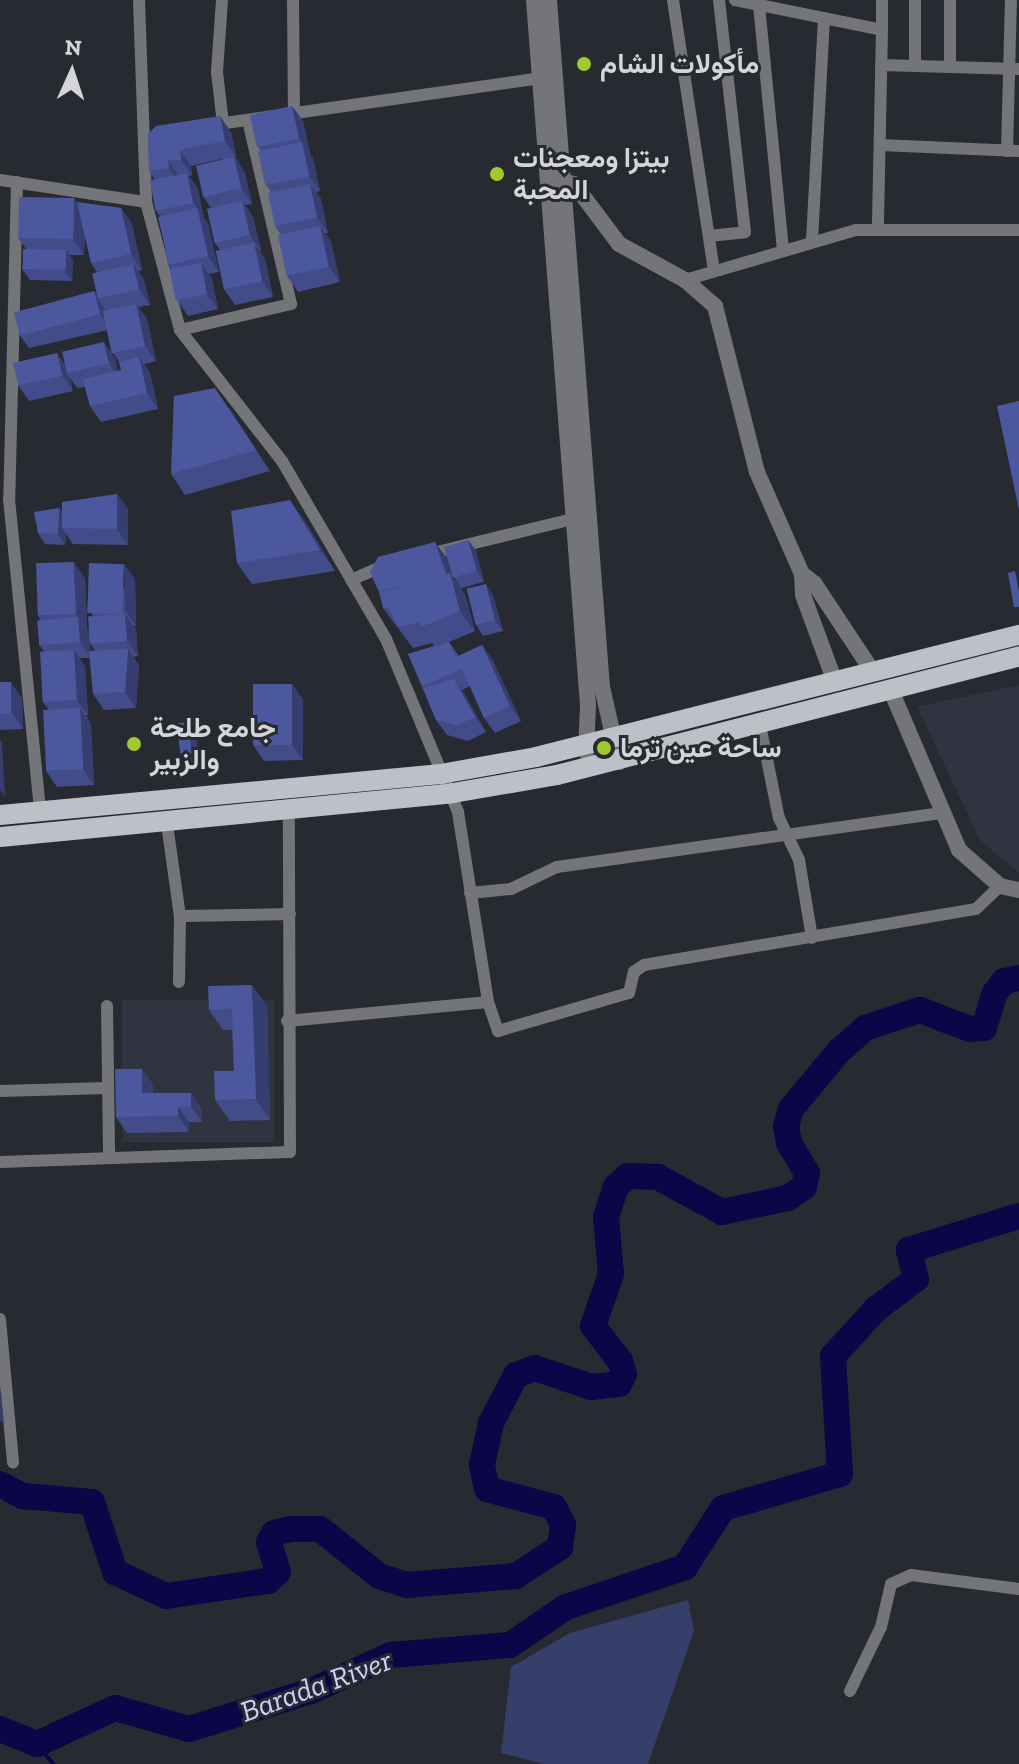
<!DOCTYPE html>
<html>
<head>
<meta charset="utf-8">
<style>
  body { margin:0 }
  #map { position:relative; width:1019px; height:1764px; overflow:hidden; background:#282a31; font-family:"Zilla Slab",Vazirmatn,serif }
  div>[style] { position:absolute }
  .built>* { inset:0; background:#303340; transform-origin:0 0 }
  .green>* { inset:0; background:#363e6a }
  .stream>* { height:4px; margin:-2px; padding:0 2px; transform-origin:2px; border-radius:2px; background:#0c0547 }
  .river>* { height:26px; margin:-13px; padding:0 13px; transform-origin:13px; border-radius:13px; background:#0c0547 }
  .minor>* { height:12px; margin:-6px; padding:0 6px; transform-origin:6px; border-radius:6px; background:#747578 }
  .tertiary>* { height:16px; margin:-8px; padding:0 8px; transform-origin:8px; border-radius:8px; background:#747578 }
  .primary>* { height:20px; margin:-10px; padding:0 10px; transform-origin:10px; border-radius:10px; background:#bec0c7 }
  .wall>* { inset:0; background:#414c88 }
  .shaded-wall>* { inset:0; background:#353e6f }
  .building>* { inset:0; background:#4c589e; transform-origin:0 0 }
  .dots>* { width:22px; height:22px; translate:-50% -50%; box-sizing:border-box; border:4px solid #282a31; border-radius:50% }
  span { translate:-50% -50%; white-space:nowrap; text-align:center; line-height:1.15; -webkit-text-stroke:6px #282a31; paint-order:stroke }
  .poi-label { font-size:28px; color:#d4d5da; font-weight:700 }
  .left { translate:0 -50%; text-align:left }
  .water-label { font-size:30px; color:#c8d2fb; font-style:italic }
  .north { position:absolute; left:32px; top:32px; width:80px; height:80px; -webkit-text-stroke:6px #282a31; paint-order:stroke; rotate:3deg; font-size:22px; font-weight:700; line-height:32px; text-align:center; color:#d4d5da }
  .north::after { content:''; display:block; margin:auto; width:28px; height:36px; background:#d4d5da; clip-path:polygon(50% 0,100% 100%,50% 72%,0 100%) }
</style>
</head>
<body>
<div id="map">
  <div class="built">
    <div style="clip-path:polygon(1019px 685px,1019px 873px,980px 840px,917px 707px)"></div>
    <div style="left:274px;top:1000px;width:142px;height:152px;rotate:90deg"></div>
  </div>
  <div class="green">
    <div style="clip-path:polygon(688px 1600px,694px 1631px,648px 1764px,544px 1764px,501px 1753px,511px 1667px,570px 1633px)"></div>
  </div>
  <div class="stream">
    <div style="left:37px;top:1744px;width:26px;rotate:51deg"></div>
  </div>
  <div class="river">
    <div style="left:0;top:1484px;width:26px;rotate:28deg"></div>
    <div style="left:23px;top:1496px;width:69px;rotate:5deg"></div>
    <div style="left:92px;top:1502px;width:74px;rotate:71.8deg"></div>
    <div style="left:115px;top:1572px;width:56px;rotate:25.2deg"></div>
    <div style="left:166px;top:1596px;width:103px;rotate:-8.4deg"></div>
    <div style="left:268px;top:1581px;width:13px;rotate:-42deg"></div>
    <div style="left:278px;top:1572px;width:31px;rotate:-107deg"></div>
    <div style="left:269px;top:1542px;width:10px;rotate:-61deg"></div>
    <div style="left:274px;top:1533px;width:16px;rotate:-14deg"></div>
    <div style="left:290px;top:1529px;width:30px"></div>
    <div style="left:320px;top:1529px;width:75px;rotate:38.5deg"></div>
    <div style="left:379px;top:1576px;width:28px;rotate:18deg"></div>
    <div style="left:406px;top:1585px;width:110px;rotate:-4.7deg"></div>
    <div style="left:516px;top:1576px;width:53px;rotate:-33.4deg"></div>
    <div style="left:560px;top:1547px;width:22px;rotate:-82deg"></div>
    <div style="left:563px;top:1525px;width:20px;rotate:-117deg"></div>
    <div style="left:554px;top:1507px;width:69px;rotate:-165deg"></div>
    <div style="left:487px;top:1489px;width:25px;rotate:-102deg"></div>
    <div style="left:482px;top:1465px;width:43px;rotate:-77.9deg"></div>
    <div style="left:491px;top:1423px;width:54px;rotate:-62.5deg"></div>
    <div style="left:516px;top:1375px;width:20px;rotate:-20deg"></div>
    <div style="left:535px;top:1368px;width:59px;rotate:18.7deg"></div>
    <div style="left:591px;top:1387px;width:28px;rotate:-6deg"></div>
    <div style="left:619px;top:1384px;width:11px;rotate:-63deg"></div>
    <div style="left:624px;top:1374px;width:14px;rotate:-107deg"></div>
    <div style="left:620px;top:1361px;width:44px;rotate:-127.6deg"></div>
    <div style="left:593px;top:1326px;width:55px;rotate:-70.9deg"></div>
    <div style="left:611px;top:1274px;width:57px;rotate:-95deg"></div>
    <div style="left:606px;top:1217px;width:32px;rotate:-72deg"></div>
    <div style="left:616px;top:1187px;width:16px;rotate:-43deg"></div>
    <div style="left:628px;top:1176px;width:30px;rotate:2deg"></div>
    <div style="left:658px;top:1177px;width:73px;rotate:28.7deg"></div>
    <div style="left:722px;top:1212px;width:67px;rotate:-12deg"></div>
    <div style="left:788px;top:1198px;width:19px;rotate:-35deg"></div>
    <div style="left:804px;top:1187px;width:14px;rotate:-78deg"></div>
    <div style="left:807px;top:1173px;width:35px;rotate:-121deg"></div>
    <div style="left:789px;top:1143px;width:17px;rotate:-100deg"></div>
    <div style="left:786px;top:1126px;width:18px;rotate:-74deg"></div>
    <div style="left:791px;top:1109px;width:75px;rotate:-50.4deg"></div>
    <div style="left:839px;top:1051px;width:35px;rotate:-41deg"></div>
    <div style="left:865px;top:1028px;width:58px;rotate:-18.1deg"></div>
    <div style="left:920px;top:1010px;width:53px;rotate:20.8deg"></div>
    <div style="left:970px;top:1029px;width:14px;rotate:-4deg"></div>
    <div style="left:984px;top:1028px;width:37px;rotate:-73deg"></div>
    <div style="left:995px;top:993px;width:15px;rotate:-53deg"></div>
    <div style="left:1004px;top:981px;width:15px;rotate:-11deg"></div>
    <div style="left:0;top:1729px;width:40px;rotate:22deg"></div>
    <div style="left:37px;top:1744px;width:86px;rotate:-24.8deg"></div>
    <div style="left:115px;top:1708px;width:77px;rotate:15.8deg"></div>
    <div style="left:189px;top:1729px;width:128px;rotate:-17.3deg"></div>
    <div style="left:311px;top:1691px;width:88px;rotate:-24.2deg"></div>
    <div style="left:391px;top:1655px;width:119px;rotate:-4.8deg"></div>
    <div style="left:510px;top:1645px;width:68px;rotate:-34.2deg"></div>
    <div style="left:566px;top:1607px;width:126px;rotate:-18.6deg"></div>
    <div style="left:685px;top:1567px;width:70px;rotate:-57.2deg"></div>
    <div style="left:723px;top:1508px;width:122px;rotate:-16.2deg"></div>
    <div style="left:840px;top:1474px;width:118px;rotate:-93.4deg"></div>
    <div style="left:833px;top:1356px;width:64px;rotate:-47.5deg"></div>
    <div style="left:876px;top:1309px;width:50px;rotate:-36.9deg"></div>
    <div style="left:916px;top:1279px;width:30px;rotate:-104deg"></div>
    <div style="left:909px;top:1250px;width:115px;rotate:-17.2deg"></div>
  </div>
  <div class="minor">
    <div style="left:139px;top:0;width:202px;rotate:88deg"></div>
    <div style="left:146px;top:202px;width:132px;rotate:75.1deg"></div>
    <div style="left:180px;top:330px;width:166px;rotate:52.1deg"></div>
    <div style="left:282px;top:461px;width:206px;rotate:59.7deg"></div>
    <div style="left:386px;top:639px;width:187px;rotate:67.4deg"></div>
    <div style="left:458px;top:812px;width:192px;rotate:81deg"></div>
    <div style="left:488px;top:1002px;width:31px;rotate:71deg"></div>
    <div style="left:498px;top:1031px;width:136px;rotate:-16.2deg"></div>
    <div style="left:629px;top:993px;width:22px;rotate:-77deg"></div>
    <div style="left:634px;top:972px;width:12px;rotate:-35deg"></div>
    <div style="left:644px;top:965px;width:337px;rotate:-9.6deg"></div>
    <div style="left:976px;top:909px;width:33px;rotate:-44deg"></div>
    <div style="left:222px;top:0;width:72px;rotate:94deg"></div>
    <div style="left:217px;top:72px;width:52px;rotate:83.4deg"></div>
    <div style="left:293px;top:0;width:114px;rotate:89.5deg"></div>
    <div style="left:673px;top:0;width:273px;rotate:81.4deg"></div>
    <div style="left:735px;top:0;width:150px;rotate:11.5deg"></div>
    <div style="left:882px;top:30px;width:197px;rotate:91.2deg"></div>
    <div style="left:759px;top:5px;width:244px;rotate:84.4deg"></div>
    <div style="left:882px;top:30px;width:30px;rotate:-90deg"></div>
    <div style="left:881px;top:65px;width:138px;rotate:1.7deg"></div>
    <div style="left:915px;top:66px;width:66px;rotate:-90deg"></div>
    <div style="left:950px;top:66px;width:66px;rotate:-90deg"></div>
    <div style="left:211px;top:125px;width:332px;rotate:-8.1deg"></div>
    <div style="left:880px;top:145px;width:139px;rotate:2.5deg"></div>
    <div style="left:1007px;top:151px;width:151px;rotate:-88.5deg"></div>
    <div style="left:0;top:180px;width:148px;rotate:8.6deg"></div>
    <div style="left:17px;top:182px;width:317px;rotate:91.4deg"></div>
    <div style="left:9px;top:499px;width:314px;rotate:84.3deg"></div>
    <div style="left:709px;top:236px;width:36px;rotate:-6deg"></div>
    <div style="left:745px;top:232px;width:233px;rotate:-96.4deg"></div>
    <div style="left:812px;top:240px;width:222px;rotate:-86.9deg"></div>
    <div style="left:685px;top:280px;width:178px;rotate:-16.3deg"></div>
    <div style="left:856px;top:230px;width:163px"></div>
    <div style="left:180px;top:330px;width:114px;rotate:-13.2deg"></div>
    <div style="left:291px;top:304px;width:188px;rotate:-103.2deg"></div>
    <div style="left:425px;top:555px;width:152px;rotate:-13.7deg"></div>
    <div style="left:351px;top:580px;width:40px;rotate:-23.4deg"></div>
    <div style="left:760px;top:725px;width:95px;rotate:78.5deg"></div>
    <div style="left:779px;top:818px;width:47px;rotate:64.5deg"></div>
    <div style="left:799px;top:860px;width:79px;rotate:80.5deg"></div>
    <div style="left:167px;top:824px;width:93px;rotate:82deg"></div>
    <div style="left:180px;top:916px;width:66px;rotate:90.9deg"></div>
    <div style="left:470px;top:893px;width:41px;rotate:-5.6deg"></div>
    <div style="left:511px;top:889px;width:51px;rotate:-25.6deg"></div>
    <div style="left:557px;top:867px;width:390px;rotate:-8deg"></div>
    <div style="left:180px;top:916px;width:110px;rotate:-1deg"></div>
    <div style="left:107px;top:1006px;width:152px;rotate:89.2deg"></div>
    <div style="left:287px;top:1021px;width:202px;rotate:-5.4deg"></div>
    <div style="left:0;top:1091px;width:107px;rotate:-1.6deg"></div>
    <div style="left:0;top:1162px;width:290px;rotate:-2deg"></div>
    <div style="left:290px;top:1152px;width:341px;rotate:-90.2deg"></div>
    <div style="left:0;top:1319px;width:144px;rotate:84.8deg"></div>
    <div style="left:850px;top:1691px;width:71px;rotate:-64.2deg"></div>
    <div style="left:881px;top:1627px;width:44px;rotate:-76.9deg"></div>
    <div style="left:891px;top:1584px;width:22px;rotate:-24deg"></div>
    <div style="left:911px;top:1575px;width:109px;rotate:7.4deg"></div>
  </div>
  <div class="tertiary">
    <div style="left:534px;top:0;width:707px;rotate:85.62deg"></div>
    <div style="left:588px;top:705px;width:47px;rotate:92.4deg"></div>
    <div style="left:549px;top:0;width:689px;rotate:85.59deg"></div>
    <div style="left:602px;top:687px;width:77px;rotate:77.2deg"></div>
    <div style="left:557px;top:181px;width:17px;rotate:10deg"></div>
    <div style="left:574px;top:184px;width:75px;rotate:53.1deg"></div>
    <div style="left:619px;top:244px;width:75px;rotate:28.6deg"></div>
    <div style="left:685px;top:280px;width:40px;rotate:41deg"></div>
    <div style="left:715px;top:306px;width:171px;rotate:75.8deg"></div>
    <div style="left:757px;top:472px;width:111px;rotate:66.2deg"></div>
    <div style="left:802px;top:574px;width:21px;rotate:87deg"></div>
    <div style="left:803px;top:595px;width:93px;rotate:69.8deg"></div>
    <div style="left:802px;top:574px;width:15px;rotate:37deg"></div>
    <div style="left:814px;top:583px;width:107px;rotate:56.5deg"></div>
    <div style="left:890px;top:688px;width:176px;rotate:66.9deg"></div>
    <div style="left:959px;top:850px;width:55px;rotate:41.3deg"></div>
    <div style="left:1000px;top:886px;width:19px;rotate:12deg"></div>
  </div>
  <div class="primary">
    <div style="left:0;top:815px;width:443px;rotate:-5.3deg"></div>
    <div style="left:441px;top:774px;width:97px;rotate:-10.1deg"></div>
    <div style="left:536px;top:757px;width:498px;rotate:-14.2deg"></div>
    <div style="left:0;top:837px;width:455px;rotate:-5.5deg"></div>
    <div style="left:453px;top:793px;width:106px;rotate:-9.8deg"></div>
    <div style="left:557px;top:775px;width:477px;rotate:-14.4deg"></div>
  </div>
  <div class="wall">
    <div style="clip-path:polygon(292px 106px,303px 121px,310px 154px,313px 158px,320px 191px,316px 192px,321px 199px,328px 233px,325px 233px,331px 242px,340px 282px,298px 292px,287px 276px,281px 235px,275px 226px,271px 192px,266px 185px,261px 151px,258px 147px)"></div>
    <div style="clip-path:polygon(231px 132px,236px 157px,235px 157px,245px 173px,252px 204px,245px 205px,253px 217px,261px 250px,259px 251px,265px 259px,273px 297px,235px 305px,224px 289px,220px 250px,214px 242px,211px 208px,203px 196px,223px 159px,191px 166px,192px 175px,189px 176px,198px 189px,204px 218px,208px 224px,219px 272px,208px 274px,212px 279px,218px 309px,188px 316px,177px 300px,171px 269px,168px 265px,160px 216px,156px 211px,155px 180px,149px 171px,148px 134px)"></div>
    <div style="clip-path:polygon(74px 198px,77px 203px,121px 208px,132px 224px,142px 270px,138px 271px,144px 280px,150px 305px,138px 307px,147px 319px,156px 361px,144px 364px,150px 373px,158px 409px,101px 422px,90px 406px,85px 387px,77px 388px,70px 378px,73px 391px,29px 401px,18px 385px,57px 353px,64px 364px,115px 358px,118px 371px,121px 370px,119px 362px,113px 353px,108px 330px,29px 348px,18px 333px,94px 291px,97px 294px,97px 272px,91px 263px,85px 235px,84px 255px,69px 255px,73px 260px,72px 281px,30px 280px,22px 269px,26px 249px,18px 238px)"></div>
    <div style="clip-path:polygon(229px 408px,270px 471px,185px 495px,171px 474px)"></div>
    <div style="clip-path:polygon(59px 508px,62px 512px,128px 509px,128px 545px,73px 544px,66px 534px,65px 545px,45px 544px,38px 533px)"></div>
    <div style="clip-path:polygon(305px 521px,335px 571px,252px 584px,237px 563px)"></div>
    <div style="clip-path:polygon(468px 540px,476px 551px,484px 582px,461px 588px,454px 577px)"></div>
    <div style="clip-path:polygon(435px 542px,446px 557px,452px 576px,465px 594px,475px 631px,449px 642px,459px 656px,482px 645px,493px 661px,521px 721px,495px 733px,484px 718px,470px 686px,462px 690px,486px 732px,468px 741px,447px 735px,436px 720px,408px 654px,434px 646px,432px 643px,413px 648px,383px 608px)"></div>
    <div style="clip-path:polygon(evenodd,85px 578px,87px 629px,89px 632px,93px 616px,91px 613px,135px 579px,136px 626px,134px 626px,136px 630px,138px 656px,133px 657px,139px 665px,136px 708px,104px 710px,93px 694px,90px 658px,79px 658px,85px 666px,88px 715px,86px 715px,91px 724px,94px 785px,57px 787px,46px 771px,48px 709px,43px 702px,44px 652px,39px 644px,40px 619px,38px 615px,85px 578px,90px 643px,95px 651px,90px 651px,90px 643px)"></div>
    <div style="clip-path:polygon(493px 595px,503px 631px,483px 636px,476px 625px)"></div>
    <div style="clip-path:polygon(0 682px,22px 698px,23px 729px,0 730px)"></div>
    <div style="clip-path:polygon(292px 684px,303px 700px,303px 760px,264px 761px,253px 745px)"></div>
    <div style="clip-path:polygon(188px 722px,196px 733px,199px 771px,188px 772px,180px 761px)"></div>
    <div style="clip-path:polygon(267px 1005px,270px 1120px,230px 1121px,215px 1100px,234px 1071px,232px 1030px,223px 1030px,209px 1010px)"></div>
    <div style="clip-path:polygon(153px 1084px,153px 1093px,202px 1109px,202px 1122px,189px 1122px,189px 1132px,127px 1133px,116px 1117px)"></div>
  </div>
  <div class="shaded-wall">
    <div style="clip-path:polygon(292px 106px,303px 121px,310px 153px,299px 138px)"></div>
    <div style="clip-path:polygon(220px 116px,231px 132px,236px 157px,225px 141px)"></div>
    <div style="clip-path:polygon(302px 142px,313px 158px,320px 191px,309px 176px)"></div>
    <div style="clip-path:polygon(180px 150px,191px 166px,192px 175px,181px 160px)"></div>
    <div style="clip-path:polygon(234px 157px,245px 173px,252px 204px,241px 188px)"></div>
    <div style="clip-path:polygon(168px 160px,179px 176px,180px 184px,169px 168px)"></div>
    <div style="clip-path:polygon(187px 173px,198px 189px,204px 218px,208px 224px,219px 272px,208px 256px,198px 209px,193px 203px)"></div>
    <div style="clip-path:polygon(310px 184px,321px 199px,328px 233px,317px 217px)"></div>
    <div style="clip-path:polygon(74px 198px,85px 214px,84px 255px,73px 239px)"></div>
    <div style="clip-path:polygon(242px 201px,253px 217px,261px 250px,250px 235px)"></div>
    <div style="clip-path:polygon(121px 208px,132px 224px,142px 270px,131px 254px)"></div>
    <div style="clip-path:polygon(320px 226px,331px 242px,340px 282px,329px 267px)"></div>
    <div style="clip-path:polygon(254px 243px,265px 259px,273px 297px,262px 281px)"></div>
    <div style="clip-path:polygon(66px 250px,73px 260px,72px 281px,65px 271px)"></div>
    <div style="clip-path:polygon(201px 263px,212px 279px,218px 309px,207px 294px)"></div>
    <div style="clip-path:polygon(133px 264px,144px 280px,150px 305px,139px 289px)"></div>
    <div style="clip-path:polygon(94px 291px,100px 298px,98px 299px,106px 311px,111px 330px,100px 314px)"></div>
    <div style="clip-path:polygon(136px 304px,147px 319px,156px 361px,145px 346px)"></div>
    <div style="clip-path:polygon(104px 342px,115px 358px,120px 379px,109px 363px)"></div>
    <div style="clip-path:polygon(57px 353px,68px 369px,66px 373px,70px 378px,73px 391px,62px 375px)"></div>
    <div style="clip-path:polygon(139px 357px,150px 373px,158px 409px,147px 393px)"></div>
    <div style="clip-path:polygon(117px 494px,128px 509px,128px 545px,117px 529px)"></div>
    <div style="clip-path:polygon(290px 500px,305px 521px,335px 571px,320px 550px)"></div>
    <div style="clip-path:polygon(59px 508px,66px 518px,62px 528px,66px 534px,65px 545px,58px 534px)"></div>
    <div style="clip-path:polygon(468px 540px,476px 551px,484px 582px,477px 571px)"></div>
    <div style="clip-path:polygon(435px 542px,446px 557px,452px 576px,465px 594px,475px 631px,460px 611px)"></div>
    <div style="clip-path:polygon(74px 562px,85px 578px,87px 629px,76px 614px)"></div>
    <div style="clip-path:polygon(124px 564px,135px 579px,136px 626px,125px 610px)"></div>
    <div style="clip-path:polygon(486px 584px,493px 595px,503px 631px,495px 620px)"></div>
    <div style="clip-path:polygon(125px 614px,136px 630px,138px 656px,127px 641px)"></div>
    <div style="clip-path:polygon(78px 617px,89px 632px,91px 658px,80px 642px)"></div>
    <div style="clip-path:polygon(482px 645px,493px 661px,521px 721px,510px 706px)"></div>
    <div style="clip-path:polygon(128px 649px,139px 665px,136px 708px,125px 692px)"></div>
    <div style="clip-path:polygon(74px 650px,85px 666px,88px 715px,77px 700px)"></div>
    <div style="clip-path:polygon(454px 679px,465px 695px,486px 732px,475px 717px)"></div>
    <div style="clip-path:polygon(11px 682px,22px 698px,23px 729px,12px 713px)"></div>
    <div style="clip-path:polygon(292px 684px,303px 700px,303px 760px,292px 745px)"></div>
    <div style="clip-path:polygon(80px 708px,91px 724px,94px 785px,83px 769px)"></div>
    <div style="clip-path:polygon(188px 722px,196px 733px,199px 771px,192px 760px)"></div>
    <div style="clip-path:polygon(0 740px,2px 742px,5px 797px,0 790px)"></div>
    <div style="clip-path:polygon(252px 985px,267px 1005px,270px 1120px,256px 1099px)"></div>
    <div style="clip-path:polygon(142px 1069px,153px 1084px,153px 1109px,142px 1093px)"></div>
    <div style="clip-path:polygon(191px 1093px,202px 1109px,202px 1122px,191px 1106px)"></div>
    <div style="clip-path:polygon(178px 1107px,189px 1122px,189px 1132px,178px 1116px)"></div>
    <div style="clip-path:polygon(0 1391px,1px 1392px,4px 1425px,0 1420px)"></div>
  </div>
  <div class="building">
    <div style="left:292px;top:106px;width:33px;height:43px;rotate:78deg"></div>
    <div style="clip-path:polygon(220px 116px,225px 141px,180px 150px,181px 160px,168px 160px,169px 168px,149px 171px,148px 134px,156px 126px)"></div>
    <div style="left:302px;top:142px;width:35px;height:45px;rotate:78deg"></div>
    <div style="left:234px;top:157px;width:32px;height:39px;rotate:77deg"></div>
    <div style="left:187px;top:173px;width:31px;height:38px;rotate:79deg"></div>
    <div style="left:310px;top:184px;width:34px;height:43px;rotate:78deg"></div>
    <div style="left:19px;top:197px;width:55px;height:41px;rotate:1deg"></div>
    <div style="left:242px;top:201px;width:35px;height:36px;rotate:77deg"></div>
    <div style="clip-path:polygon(77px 202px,121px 208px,131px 254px,91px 263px)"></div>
    <div style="left:197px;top:208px;width:49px;height:40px;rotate:77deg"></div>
    <div style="left:320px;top:226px;width:42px;height:43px;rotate:78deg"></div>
    <div style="left:254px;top:243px;width:39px;height:39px;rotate:78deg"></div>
    <div style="left:23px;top:249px;width:43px;height:20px;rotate:1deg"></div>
    <div style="left:201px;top:263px;width:32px;height:32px;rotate:79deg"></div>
    <div style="left:133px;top:264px;width:26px;height:42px;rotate:77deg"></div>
    <div style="left:94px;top:291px;width:24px;height:83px;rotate:75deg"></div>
    <div style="left:136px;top:304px;width:43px;height:34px;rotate:78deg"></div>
    <div style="left:104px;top:342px;width:22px;height:43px;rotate:77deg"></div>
    <div style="left:57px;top:353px;width:23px;height:45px;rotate:77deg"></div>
    <div style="clip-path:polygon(139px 357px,147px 393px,90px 406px,83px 379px,121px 370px,119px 362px)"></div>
    <div style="clip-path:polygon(215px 388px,256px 450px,171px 474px,174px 396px)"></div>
    <div style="clip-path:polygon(1019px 401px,1019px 510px,997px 406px)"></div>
    <div style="clip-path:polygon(117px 494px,117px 529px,62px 528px,62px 502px)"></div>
    <div style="clip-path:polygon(290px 500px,320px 550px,237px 563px,231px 511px)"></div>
    <div style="clip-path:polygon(59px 508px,58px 534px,38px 533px,34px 512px)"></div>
    <div style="left:468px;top:540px;width:32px;height:25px;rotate:74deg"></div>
    <div style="clip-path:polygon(435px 542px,446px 574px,379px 592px,370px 572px,378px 557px)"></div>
    <div style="left:74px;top:562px;width:52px;height:38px;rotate:88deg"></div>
    <div style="left:89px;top:563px;width:35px;height:50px;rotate:2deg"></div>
    <div style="clip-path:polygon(1015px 571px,1019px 592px,1019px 607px,1014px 607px,1008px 573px)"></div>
    <div style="clip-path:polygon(450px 573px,460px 611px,421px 627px,420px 622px,398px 627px,388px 607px,383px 608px,379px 592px)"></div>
    <div style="left:486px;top:584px;width:37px;height:20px;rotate:76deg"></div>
    <div style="left:125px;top:614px;width:27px;height:37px;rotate:86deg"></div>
    <div style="left:78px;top:617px;width:25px;height:41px;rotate:85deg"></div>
    <div style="clip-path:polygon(449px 642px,456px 657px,482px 645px,510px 706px,484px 718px,462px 669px,422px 686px,408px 654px)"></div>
    <div style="clip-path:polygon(128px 649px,125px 692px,93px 694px,89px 651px)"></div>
    <div style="left:74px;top:650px;width:50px;height:34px;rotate:87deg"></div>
    <div style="clip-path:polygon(454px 679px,475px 717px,457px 725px,436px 720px,423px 688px)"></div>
    <div style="left:0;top:682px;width:11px;height:32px"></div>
    <div style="left:253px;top:684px;width:39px;height:61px"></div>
    <div style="left:80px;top:708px;width:61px;height:37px;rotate:87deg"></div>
    <div style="left:188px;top:722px;width:38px;height:11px;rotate:84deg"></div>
    <div style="clip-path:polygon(252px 985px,256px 1099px,215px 1100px,214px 1071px,234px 1071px,232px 1009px,209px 1010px,208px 986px)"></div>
    <div style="clip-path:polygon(115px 1069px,142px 1069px,142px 1093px,191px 1093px,191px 1106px,178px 1107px,178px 1116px,116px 1117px)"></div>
  </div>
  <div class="dots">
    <div style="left:584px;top:64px;background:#9fca2d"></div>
    <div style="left:497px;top:174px;background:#9fca2d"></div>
    <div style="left:134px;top:744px;background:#9fca2d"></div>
    <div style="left:604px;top:748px;background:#9fca2d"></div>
  </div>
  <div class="poi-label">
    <span class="left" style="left:600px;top:64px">مأكولات الشام</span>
    <span class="left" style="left:513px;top:174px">بيتزا ومعجنات<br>المحبة</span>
    <span class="left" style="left:150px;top:744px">جامع طلحة<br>والزبير</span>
    <span class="left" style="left:620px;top:748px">ساحة عين ترما</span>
  </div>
  <div class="water-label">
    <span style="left:316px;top:1686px;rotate:-20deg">Barada River</span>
  </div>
  <div class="north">N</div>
</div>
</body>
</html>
